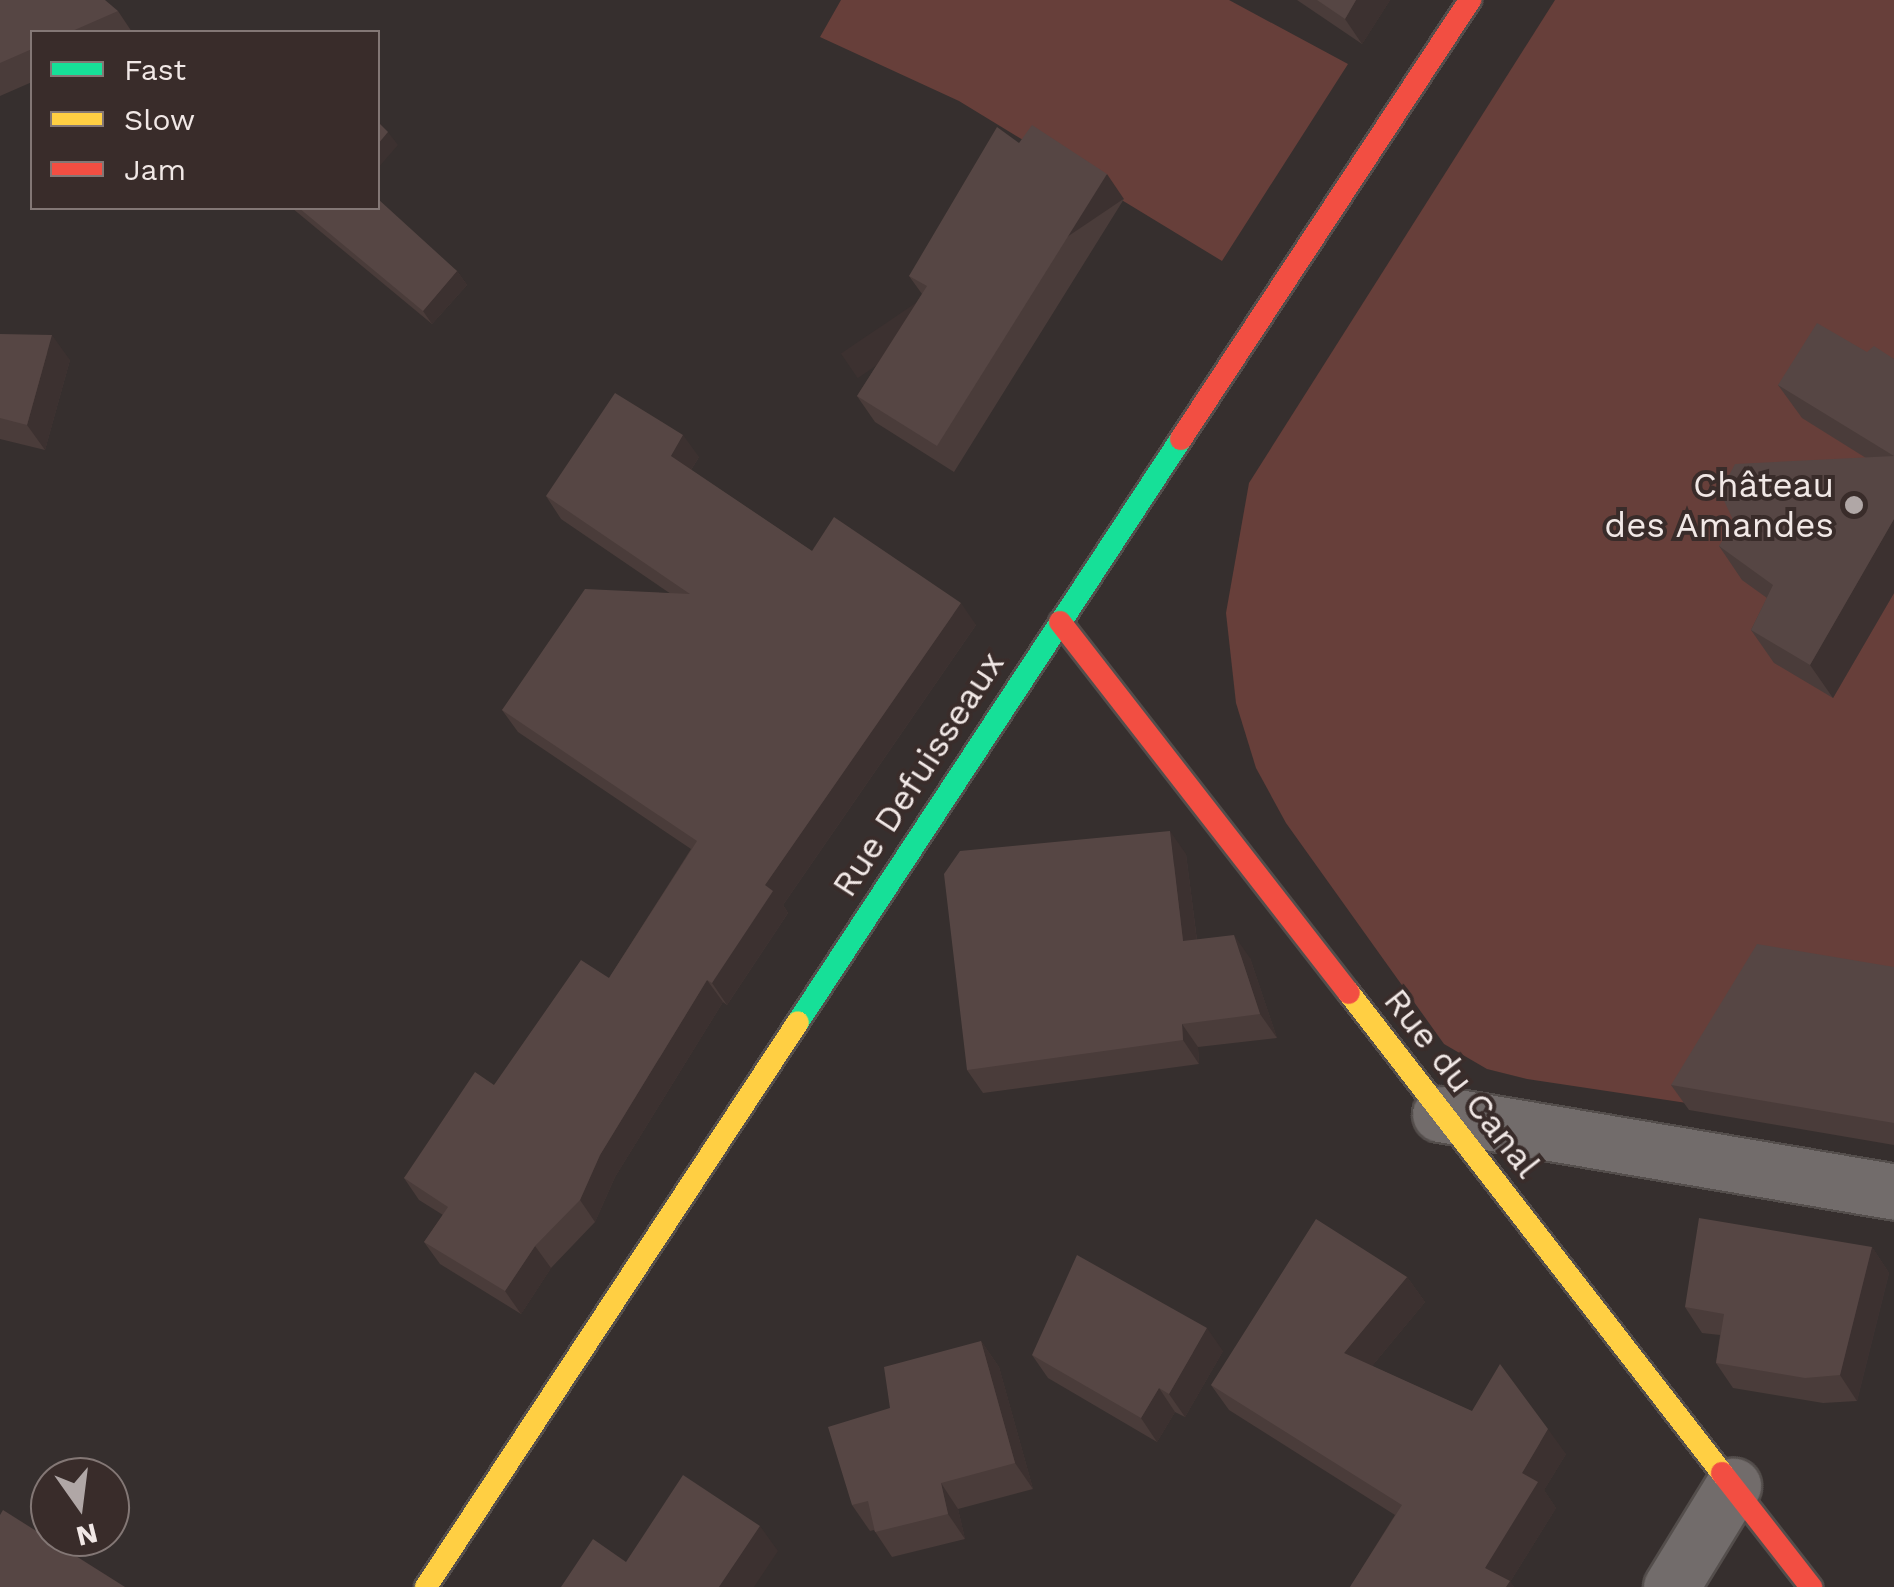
<!DOCTYPE html>
<html>
<head>
<meta charset="utf-8">
<style>
  body { margin:0 }
  #map { position:relative; width:1894px; height:1587px; overflow:hidden; background:#362f2e; font-family:"Work Sans",sans-serif }
  div>[style] { position:absolute }
  .green>* { inset:0; background:#673f3a }
  .roads { filter:drop-shadow(2px 0 #544e4c) drop-shadow(-2px 0 #544e4c) drop-shadow(0 2px #544e4c) drop-shadow(0 -2px #544e4c) }
  .street>* { height:55px; margin:-27.5px; padding:0 27.5px; transform-origin:27.5px; border-radius:27.5px; background:#726c6b }
  .fast>* { height:22px; margin:-11px; padding:0 11px; transform-origin:11px; border-radius:11px; background:#16e098 }
  .slow>* { height:22px; margin:-11px; padding:0 11px; transform-origin:11px; border-radius:11px; background:#ffcf43 }
  .jam>* { height:22px; margin:-11px; padding:0 11px; transform-origin:11px; border-radius:11px; background:#f24e42 }
  .wall>* { inset:0; background:#4a3c3a }
  .shaded-wall>* { inset:0; background:#3c3130; transform-origin:0 0 }
  .building>* { inset:0; background:#564644 }
  .dots>* { width:28px; height:28px; translate:-50% -50%; box-sizing:border-box; border:5px solid #392c2a; border-radius:50% }
  span { translate:-50% -50%; white-space:nowrap; text-align:center; line-height:1.15; -webkit-text-stroke:8px #392c2a; paint-order:stroke }
  .poi-label { font-size:35px; color:#f1e8e6 }
  .right { translate:-100% -50%; text-align:right }
  .street-label { font-size:35px; color:#f1e8e6 }
  .legend { position:absolute; left:30px; top:30px; width:350px; height:180px; box-sizing:border-box; background:#392c2a; border:2px solid #837775; margin:0; padding:12px 18px; list-style:none; font-size:30px; color:#f1e8e6 }
  .legend li { display:flex; align-items:center; gap:20px; height:50px }
  .legend b { width:50px; border:2px solid #837775 }
  .north { position:absolute; left:30px; top:1457px; width:100px; height:100px; box-sizing:border-box; background:#392c2a; border:2px solid #837775; border-radius:50%; rotate:166deg; font-size:28px; font-weight:700; line-height:40px; text-align:center; color:#f1e8e6 }
  .north::after { content:''; display:block; margin:auto; width:35px; height:45px; background:#b0a7a6; clip-path:polygon(50% 0,100% 100%,50% 72%,0 100%) }
</style>
</head>
<body>
<div id="map">
  <div class="green">
    <div style="clip-path:polygon(841px 0,1229px 0,1348px 64px,1222px 261px,959px 101px,820px 37px)"></div>
    <div style="clip-path:polygon(1555px 0,1894px 0,1894px 1134px,1527px 1079px,1487px 1069px,1444px 1044px,1286px 823px,1256px 768px,1236px 703px,1226px 613px,1249px 483px)"></div>
  </div>
  <div class="roads">
    <div class="street">
      <div style="left:1440px;top:1114px;width:461px;rotate:9.7deg"></div>
      <div style="left:1671px;top:1587px;width:119px;rotate:-58.5deg"></div>
    </div>
    <div class="fast">
      <div style="left:798px;top:1022px;width:698px;rotate:-56.7deg"></div>
    </div>
    <div class="slow">
      <div style="left:1349px;top:993px;width:608px;rotate:52.15deg"></div>
      <div style="left:426px;top:1587px;width:676px;rotate:-56.64deg"></div>
    </div>
    <div class="jam">
      <div style="left:1181px;top:439px;width:526px;rotate:-56.64deg"></div>
      <div style="left:1060px;top:622px;width:470px;rotate:52.1deg"></div>
      <div style="left:1722px;top:1473px;width:145px;rotate:52deg"></div>
    </div>
  </div>
  <div class="wall">
    <div style="clip-path:polygon(0 0,118px 11px,132px 32px,32px 32px,32px 82px,0 96px)"></div>
    <div style="clip-path:polygon(1297px 0,1390px 0,1362px 44px)"></div>
    <div style="clip-path:polygon(1019px 143px,1124px 199px,954px 472px,875px 422px,857px 396px,922px 294px,909px 276px)"></div>
    <div style="clip-path:polygon(292px 208px,378px 208px,457px 271px,467px 285px,432px 324px)"></div>
    <div style="clip-path:polygon(0 334px,70px 360px,45px 450px,0 439px,0 446px)"></div>
    <div style="clip-path:polygon(1867px 352px,1894px 359px,1894px 593px,1833px 698px,1774px 663px,1751px 630px,1767px 598px,1742px 580px,1719px 546px,1866px 458px,1802px 418px,1778px 385px)"></div>
    <div style="clip-path:polygon(699px 457px,691px 470px,812px 551px,976px 625px,783px 905px,788px 913px,727px 1005px,723px 1002px,615px 1177px,595px 1222px,551px 1268px,521px 1314px,440px 1264px,424px 1242px,443px 1215px,419px 1200px,404px 1178px,494px 1085px,609px 978px,691px 849px,518px 732px,502px 710px,671px 594px,561px 519px,546px 496px)"></div>
    <div style="clip-path:polygon(1186px 854px,1197px 940px,1250px 958px,1277px 1038px,1198px 1047px,1199px 1064px,983px 1093px,967px 1070px)"></div>
    <div style="clip-path:polygon(1894px 967px,1894px 1145px,1689px 1110px,1671px 1085px)"></div>
    <div style="clip-path:polygon(1872px 1247px,1889px 1273px,1857px 1401px,1823px 1403px,1733px 1388px,1716px 1363px,1720px 1335px,1702px 1333px,1685px 1307px)"></div>
    <div style="clip-path:polygon(1407px 1277px,1425px 1302px,1372px 1366px,1566px 1454px,1544px 1490px,1556px 1508px,1510px 1582px,1514px 1587px,1350px 1587px,1395px 1515px,1229px 1410px,1211px 1385px)"></div>
    <div style="clip-path:polygon(981px 1341px,999px 1367px,1033px 1489px,958px 1509px,965px 1539px,892px 1557px,874px 1530px,870px 1531px,852px 1505px,890px 1408px)"></div>
    <div style="clip-path:polygon(1223px 1351px,1185px 1417px,1175px 1412px,1157px 1442px,1048px 1378px,1032px 1355px)"></div>
  </div>
  <div class="shaded-wall">
    <div style="clip-path:polygon(1356px 0,1390px 0,1362px 44px,1345px 19px)"></div>
    <div style="clip-path:polygon(388px 132px,398px 145px,378px 168px,378px 144px)"></div>
    <div style="left:1107px;top:174px;width:30px;height:321px;rotate:56deg"></div>
    <div style="clip-path:polygon(457px 271px,467px 285px,432px 324px,423px 311px)"></div>
    <div style="clip-path:polygon(52px 335px,70px 360px,45px 450px,27px 425px)"></div>
    <div style="clip-path:polygon(683px 435px,699px 457px,686px 478px,671px 456px)"></div>
    <div style="clip-path:polygon(1894px 519px,1894px 593px,1833px 698px,1810px 665px)"></div>
    <div style="clip-path:polygon(961px 603px,976px 625px,783px 905px,788px 913px,727px 1005px,712px 983px,765px 885px)"></div>
    <div style="clip-path:polygon(1170px 831px,1186px 854px,1200px 965px,1183px 941px)"></div>
    <div style="clip-path:polygon(1234px 935px,1250px 958px,1277px 1038px,1260px 1014px)"></div>
    <div style="clip-path:polygon(707px 980px,723px 1002px,615px 1177px,595px 1222px,580px 1200px,600px 1155px)"></div>
    <div style="clip-path:polygon(1182px 1024px,1198px 1047px,1199px 1064px,1183px 1040px)"></div>
    <div style="clip-path:polygon(535px 1246px,551px 1268px,521px 1314px,505px 1291px)"></div>
    <div style="clip-path:polygon(1872px 1247px,1889px 1273px,1857px 1401px,1840px 1375px)"></div>
    <div style="clip-path:polygon(1407px 1277px,1425px 1302px,1362px 1378px,1344px 1353px)"></div>
    <div style="clip-path:polygon(1207px 1328px,1223px 1351px,1185px 1417px,1169px 1394px)"></div>
    <div style="clip-path:polygon(981px 1341px,999px 1367px,1033px 1489px,1015px 1463px)"></div>
    <div style="clip-path:polygon(1159px 1388px,1175px 1412px,1157px 1442px,1141px 1418px)"></div>
    <div style="clip-path:polygon(1548px 1429px,1566px 1454px,1544px 1490px,1556px 1508px,1510px 1582px,1514px 1587px,1498px 1587px,1485px 1568px,1522px 1473px)"></div>
    <div style="clip-path:polygon(941px 1483px,958px 1509px,965px 1539px,948px 1514px)"></div>
    <div style="clip-path:polygon(760px 1526px,778px 1551px,754px 1587px,719px 1587px)"></div>
  </div>
  <div class="building">
    <div style="clip-path:polygon(0 0,105px 0,118px 11px,70px 32px,32px 32px,32px 49px,0 63px)"></div>
    <div style="clip-path:polygon(1317px 0,1356px 0,1345px 19px)"></div>
    <div style="clip-path:polygon(378px 122px,388px 132px,378px 144px)"></div>
    <div style="clip-path:polygon(1032px 125px,1107px 174px,937px 446px,857px 396px,927px 286px,909px 276px,997px 127px,1019px 143px)"></div>
    <div style="clip-path:polygon(378px 199px,457px 271px,423px 311px,299px 208px,378px 208px)"></div>
    <div style="clip-path:polygon(1817px 323px,1867px 352px,1874px 346px,1894px 359px,1894px 456px,1778px 385px)"></div>
    <div style="clip-path:polygon(0 334px,52px 335px,27px 425px,0 418px)"></div>
    <div style="clip-path:polygon(615px 393px,683px 435px,671px 456px,812px 551px,834px 517px,961px 603px,765px 885px,773px 891px,712px 983px,707px 980px,600px 1155px,580px 1200px,535px 1246px,505px 1291px,424px 1242px,448px 1207px,404px 1178px,475px 1072px,494px 1085px,581px 960px,609px 978px,697px 841px,502px 710px,585px 589px,690px 594px,546px 496px)"></div>
    <div style="clip-path:polygon(1894px 456px,1894px 519px,1810px 665px,1751px 630px,1773px 585px,1719px 546px,1734px 522px,1720px 492px,1735px 464px)"></div>
    <div style="clip-path:polygon(1170px 831px,1183px 941px,1234px 935px,1260px 1014px,1182px 1024px,1183px 1040px,967px 1070px,944px 874px,960px 851px)"></div>
    <div style="clip-path:polygon(1757px 944px,1894px 967px,1894px 1123px,1671px 1085px)"></div>
    <div style="clip-path:polygon(1699px 1218px,1872px 1247px,1840px 1375px,1805px 1378px,1716px 1363px,1724px 1314px,1685px 1307px)"></div>
    <div style="clip-path:polygon(1316px 1219px,1407px 1277px,1344px 1353px,1472px 1411px,1500px 1364px,1548px 1429px,1522px 1473px,1538px 1482px,1485px 1568px,1510px 1581px,1506px 1587px,1350px 1587px,1402px 1505px,1211px 1385px)"></div>
    <div style="clip-path:polygon(1077px 1255px,1207px 1328px,1169px 1394px,1159px 1388px,1141px 1418px,1032px 1355px)"></div>
    <div style="clip-path:polygon(981px 1341px,1015px 1463px,941px 1483px,948px 1514px,875px 1532px,868px 1501px,852px 1505px,828px 1427px,890px 1408px,884px 1367px)"></div>
    <div style="clip-path:polygon(683px 1475px,760px 1526px,719px 1587px,561px 1587px,593px 1539px,626px 1562px)"></div>
    <div style="clip-path:polygon(3px 1510px,125px 1587px,0 1587px,0 1515px)"></div>
  </div>
  <div class="dots">
    <div style="left:1854px;top:505px;background:#b0a7a6"></div>
  </div>
  <div class="poi-label">
    <span class="right" style="left:1834px;top:505px">Château<br>des Amandes</span>
  </div>
  <div class="street-label">
    <span style="left:918px;top:774px;rotate:-57deg">Rue Defuisseaux</span>
    <span style="left:1462px;top:1083px;rotate:52deg">Rue du Canal</span>
  </div>
  <ul class="legend">
  <li><b style="height:12px;background:#16e098"></b>Fast</li>
  <li><b style="height:12px;background:#ffcf43"></b>Slow</li>
  <li><b style="height:12px;background:#f24e42"></b>Jam</li>
  </ul>
  <div class="north">N</div>
</div>
</body>
</html>
